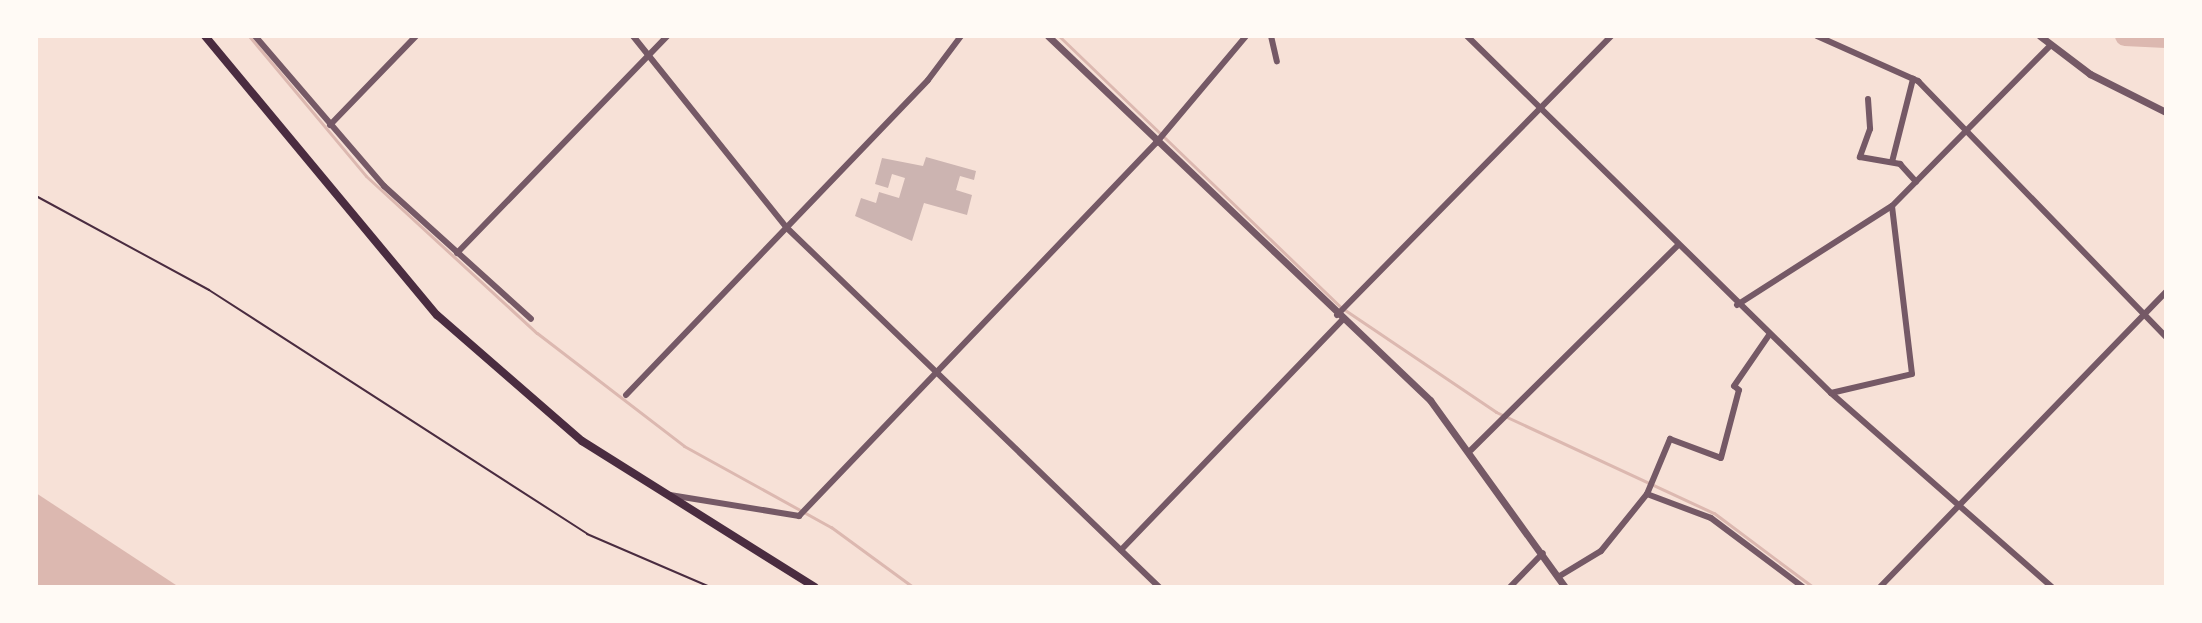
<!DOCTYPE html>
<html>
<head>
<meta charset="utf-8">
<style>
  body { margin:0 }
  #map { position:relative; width:2202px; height:623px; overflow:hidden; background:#f7e1d7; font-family:"PT Sans",sans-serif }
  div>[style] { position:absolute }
  .water>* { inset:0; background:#dcb8b0 }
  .stream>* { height:3px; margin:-1.5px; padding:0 1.5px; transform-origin:1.5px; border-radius:1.5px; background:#dcb8b0 }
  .river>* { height:20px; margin:-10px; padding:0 10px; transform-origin:10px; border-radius:10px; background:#dcb8b0 }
  .building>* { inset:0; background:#ccb4b1 }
  .path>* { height:2px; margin:-1px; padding:0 1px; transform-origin:1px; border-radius:1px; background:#4a2c40 }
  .minor>* { height:6px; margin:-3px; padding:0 3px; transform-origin:3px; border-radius:3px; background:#755966 }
  .tertiary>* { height:7px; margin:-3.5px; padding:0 3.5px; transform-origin:3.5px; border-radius:3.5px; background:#755966 }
  .secondary>* { height:8px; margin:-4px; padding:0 4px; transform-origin:4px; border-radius:4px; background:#4a2c40 }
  span { translate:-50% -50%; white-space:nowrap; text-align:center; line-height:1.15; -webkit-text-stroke:6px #fffaf5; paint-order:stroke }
  .frame { position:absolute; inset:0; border:38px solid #fffaf5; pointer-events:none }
</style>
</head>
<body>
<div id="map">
  <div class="water">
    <div style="clip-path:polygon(36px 493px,179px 587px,36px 587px)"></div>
  </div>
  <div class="stream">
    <div style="left:249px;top:36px;width:182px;rotate:50.1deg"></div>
    <div style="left:366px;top:176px;width:232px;rotate:42.6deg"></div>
    <div style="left:537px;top:333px;width:185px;rotate:37.5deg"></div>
    <div style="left:684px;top:446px;width:168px;rotate:28.9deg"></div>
    <div style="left:831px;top:527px;width:102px;rotate:36.2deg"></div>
    <div style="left:1059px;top:36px;width:393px;rotate:43.9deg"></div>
    <div style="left:1342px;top:308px;width:186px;rotate:34deg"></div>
    <div style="left:1496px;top:412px;width:240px;rotate:24.9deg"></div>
    <div style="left:1714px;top:513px;width:124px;rotate:36.8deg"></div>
  </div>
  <div class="river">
    <div style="left:2125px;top:36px;width:41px;rotate:2.8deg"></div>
  </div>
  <div class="building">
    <div style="clip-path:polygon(926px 157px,976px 171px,974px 180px,960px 176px,956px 190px,972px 195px,967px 215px,924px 203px,912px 241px,855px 216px,861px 198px,876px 203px,879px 192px,899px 198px,905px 178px,892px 174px,888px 188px,875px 184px,882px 158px,923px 166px)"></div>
  </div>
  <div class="path">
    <div style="left:36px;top:196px;width:197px;rotate:28.5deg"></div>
    <div style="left:209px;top:290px;width:450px;rotate:32.8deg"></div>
    <div style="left:587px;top:534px;width:134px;rotate:23.3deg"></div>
  </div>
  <div class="minor">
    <div style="left:255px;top:36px;width:198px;rotate:49.3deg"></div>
    <div style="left:384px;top:186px;width:198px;rotate:42.1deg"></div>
    <div style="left:633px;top:36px;width:246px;rotate:51.3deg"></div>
    <div style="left:787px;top:228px;width:517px;rotate:43.98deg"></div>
    <div style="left:1271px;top:36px;width:26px;rotate:77deg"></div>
    <div style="left:1467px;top:36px;width:510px;rotate:44.44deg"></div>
    <div style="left:1831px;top:393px;width:294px;rotate:41.3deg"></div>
    <div style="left:1817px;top:36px;width:111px;rotate:24deg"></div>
    <div style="left:1918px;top:81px;width:356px;rotate:45.9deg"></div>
    <div style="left:1868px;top:99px;width:30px;rotate:86deg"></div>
    <div style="left:1870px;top:129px;width:30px;rotate:110deg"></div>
    <div style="left:1860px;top:157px;width:41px;rotate:9.9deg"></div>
    <div style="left:1900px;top:164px;width:24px;rotate:48deg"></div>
    <div style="left:330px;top:125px;width:124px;rotate:-46deg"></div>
    <div style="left:1892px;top:162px;width:86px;rotate:-75.8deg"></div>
    <div style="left:457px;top:253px;width:302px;rotate:-45.9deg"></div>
    <div style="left:1737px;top:305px;width:184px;rotate:-32.6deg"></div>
    <div style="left:1892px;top:206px;width:225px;rotate:-45.4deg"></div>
    <div style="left:1337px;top:315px;width:391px;rotate:-45.5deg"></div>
    <div style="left:1831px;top:393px;width:83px;rotate:-13.2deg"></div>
    <div style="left:1912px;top:374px;width:169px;rotate:-96.8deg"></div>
    <div style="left:626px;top:395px;width:436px;rotate:-46.2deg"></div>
    <div style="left:928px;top:80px;width:55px;rotate:-53.1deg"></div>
    <div style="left:1471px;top:450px;width:291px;rotate:-44.7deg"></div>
    <div style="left:1647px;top:494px;width:60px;rotate:-67.3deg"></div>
    <div style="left:1670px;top:439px;width:54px;rotate:20.4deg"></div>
    <div style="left:1721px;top:458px;width:70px;rotate:-75.2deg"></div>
    <div style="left:1739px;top:390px;width:6px;rotate:-141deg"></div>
    <div style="left:1734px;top:386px;width:62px;rotate:-55.5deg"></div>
    <div style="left:670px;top:495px;width:131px;rotate:9.2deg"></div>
    <div style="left:799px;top:516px;width:516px;rotate:-46.26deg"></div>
    <div style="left:1156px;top:143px;width:140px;rotate:-49.9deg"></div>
    <div style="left:1121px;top:550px;width:320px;rotate:-46.1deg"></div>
    <div style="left:1558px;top:577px;width:50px;rotate:-31.2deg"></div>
    <div style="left:1601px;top:551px;width:73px;rotate:-51.1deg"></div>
    <div style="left:1647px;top:494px;width:68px;rotate:20.6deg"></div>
    <div style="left:1711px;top:518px;width:115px;rotate:36.9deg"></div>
    <div style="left:1510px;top:587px;width:47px;rotate:-45.9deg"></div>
    <div style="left:1880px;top:587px;width:411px;rotate:-45.9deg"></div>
  </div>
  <div class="tertiary">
    <div style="left:1048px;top:36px;width:528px;rotate:43.62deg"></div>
    <div style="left:1430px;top:400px;width:231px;rotate:54.2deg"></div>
    <div style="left:2040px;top:36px;width:63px;rotate:37.2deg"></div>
    <div style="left:2090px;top:74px;width:85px;rotate:26.6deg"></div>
  </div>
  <div class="secondary">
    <div style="left:205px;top:36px;width:363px;rotate:50.3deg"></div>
    <div style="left:437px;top:315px;width:192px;rotate:41deg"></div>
    <div style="left:582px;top:441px;width:275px;rotate:32.1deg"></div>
  </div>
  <div class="frame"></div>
</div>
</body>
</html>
